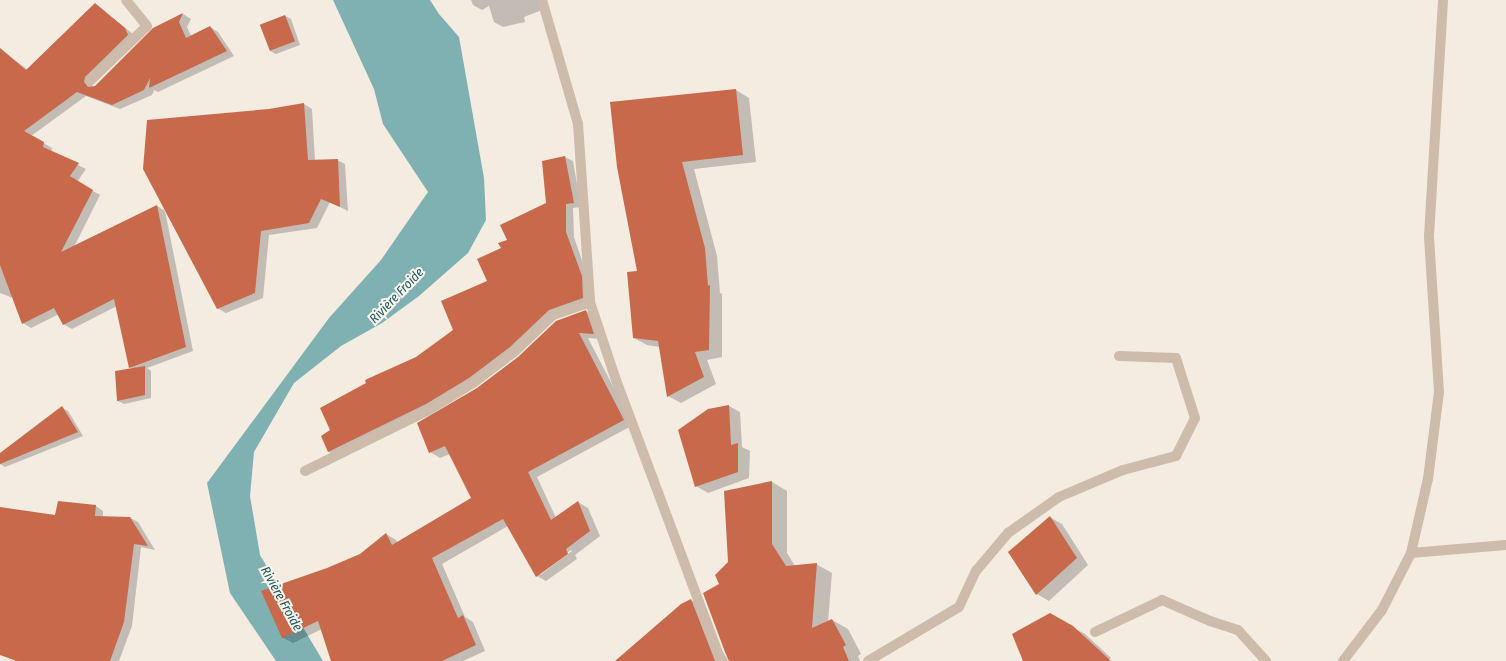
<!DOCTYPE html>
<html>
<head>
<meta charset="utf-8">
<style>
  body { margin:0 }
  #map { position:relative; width:1506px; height:661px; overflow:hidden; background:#f4ebe1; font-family:"Fira Sans Condensed",sans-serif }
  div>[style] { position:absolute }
  .water>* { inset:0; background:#7fb0b2 }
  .shadow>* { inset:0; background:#0003 }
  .building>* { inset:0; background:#c8694b; transform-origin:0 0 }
  .service>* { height:10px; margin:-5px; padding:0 5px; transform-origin:5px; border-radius:5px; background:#cdbbac }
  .minor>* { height:10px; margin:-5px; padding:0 5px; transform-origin:5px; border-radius:5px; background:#cdbbac }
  span { translate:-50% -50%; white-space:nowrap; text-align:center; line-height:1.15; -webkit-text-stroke:4px #fbf5ee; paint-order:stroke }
  .water-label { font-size:13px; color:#1f5a5e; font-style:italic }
</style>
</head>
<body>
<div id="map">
  <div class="water">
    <div style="clip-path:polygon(333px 0,430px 0,439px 14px,459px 37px,484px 178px,486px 220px,468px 253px,419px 296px,382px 323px,341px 346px,294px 383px,254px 452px,250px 496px,260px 555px,323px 661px,276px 661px,230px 593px,207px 483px,329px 318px,381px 260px,428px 192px,383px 124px,374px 89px)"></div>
  </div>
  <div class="shadow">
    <div style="clip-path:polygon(471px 0,539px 0,542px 10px,524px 17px,525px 22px,503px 27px,494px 22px,489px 6px,482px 10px,473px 5px)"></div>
    <div style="clip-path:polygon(95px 4px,133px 34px,93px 81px,92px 87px,95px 87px,154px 29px,183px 14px,191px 19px,187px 27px,191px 36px,210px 27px,218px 32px,234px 56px,158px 92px,154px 90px,152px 95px,120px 109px,86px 96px,31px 136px,52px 148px,51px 152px,86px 169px,77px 182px,100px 195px,74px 247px,157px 206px,165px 211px,193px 351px,147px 368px,151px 371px,151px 398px,124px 404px,118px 401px,133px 369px,130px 367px,117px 306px,72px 329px,63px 324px,59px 314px,31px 328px,23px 323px,13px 298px,0 293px,0 49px,28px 70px)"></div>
    <div style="clip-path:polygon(285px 16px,291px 19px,300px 45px,276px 54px,270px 51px)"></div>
    <div style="clip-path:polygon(736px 90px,749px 98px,756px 162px,694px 169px,717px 256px,720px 293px,722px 294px,722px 357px,707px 360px,716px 384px,681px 403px,668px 396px,660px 347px,647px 345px,634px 338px,638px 271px,618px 167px)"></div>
    <div style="clip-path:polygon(304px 104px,312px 109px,315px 161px,337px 160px,345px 164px,348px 211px,330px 202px,317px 228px,269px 235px,263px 298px,226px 313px,217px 308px,269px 110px)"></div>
    <div style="clip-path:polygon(565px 157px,573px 161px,581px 207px,573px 208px,574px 237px,589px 281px,590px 302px,557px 314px,477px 382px,337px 456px,329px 452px,322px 436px,332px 430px,416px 358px,454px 330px,488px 282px,502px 249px,547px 203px,543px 162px)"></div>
    <div style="clip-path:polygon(evenodd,586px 311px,596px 317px,603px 339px,588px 338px,633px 425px,537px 477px,556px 518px,578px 502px,588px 508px,600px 536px,575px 555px,577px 559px,546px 581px,537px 576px,508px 526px,442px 564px,465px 617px,473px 622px,485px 651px,463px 661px,354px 661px,322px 629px,293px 643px,283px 638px,262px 591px,327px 569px,361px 555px,386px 534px,396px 540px,398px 543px,472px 498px,450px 454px,440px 458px,430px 452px,477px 389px,586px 311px,571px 550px,572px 551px,540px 575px,540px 572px,571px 550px)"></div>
    <div style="clip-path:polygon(729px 406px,740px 412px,742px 447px,750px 451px,749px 478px,708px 493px,696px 486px)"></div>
    <div style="clip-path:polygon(62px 408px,68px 411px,83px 436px,5px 467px,0 464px,0 454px)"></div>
    <div style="clip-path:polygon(772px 482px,787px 491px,787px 553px,795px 566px,816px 564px,832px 573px,828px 622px,832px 620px,848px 629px,861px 654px,858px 656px,860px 661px,730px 661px,721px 584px,729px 563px)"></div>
    <div style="clip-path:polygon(96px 506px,103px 511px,103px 517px,130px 518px,138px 522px,155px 550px,141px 547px,132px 626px,119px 661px,16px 661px,0 654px,0 508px,56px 516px)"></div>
    <div style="clip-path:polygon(1051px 518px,1062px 524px,1088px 565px,1049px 601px,1037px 594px)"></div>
    <div style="clip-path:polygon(691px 600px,706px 609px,726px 661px,617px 661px)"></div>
    <div style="clip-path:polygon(1050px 615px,1085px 634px,1111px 658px,1107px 661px,1024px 661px)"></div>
  </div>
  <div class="building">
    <div style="clip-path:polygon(95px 3px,125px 28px,128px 35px,85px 77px,84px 82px,88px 87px,95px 86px,153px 28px,183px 13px,179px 22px,186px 38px,210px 26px,227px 51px,149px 88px,150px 78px,144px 90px,112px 105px,77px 92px,24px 131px,44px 142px,43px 147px,79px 163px,70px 176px,93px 190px,61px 252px,157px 205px,186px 347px,129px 368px,114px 299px,63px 325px,54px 308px,22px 324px,0 265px,0 48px,26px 70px)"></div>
    <div style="left:285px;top:15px;width:28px;height:27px;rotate:69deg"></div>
    <div style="clip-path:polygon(736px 89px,743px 155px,682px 162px,705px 248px,708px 286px,710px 285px,709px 350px,695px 352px,704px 377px,667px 397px,658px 341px,633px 338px,627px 272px,637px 271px,617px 167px,610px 102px)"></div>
    <div style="clip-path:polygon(304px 103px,308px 160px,338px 159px,340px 207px,321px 199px,309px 223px,261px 231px,255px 293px,217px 309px,143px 169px,147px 120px,269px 109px)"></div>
    <div style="clip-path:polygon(565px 156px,574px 203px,566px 204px,566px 232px,582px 276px,583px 298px,549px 310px,510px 347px,469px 378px,426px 404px,328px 452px,321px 436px,330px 430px,320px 408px,366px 383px,365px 380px,416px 357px,453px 330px,441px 301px,487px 281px,477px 259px,501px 248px,498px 243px,507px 240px,500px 225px,546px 203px,542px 161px)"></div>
    <div style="clip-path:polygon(586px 310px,594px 334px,579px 333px,624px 420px,528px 472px,551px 520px,578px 501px,590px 531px,566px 549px,568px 554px,536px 577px,503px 519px,432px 558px,458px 618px,463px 615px,476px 645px,442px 661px,331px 661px,318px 621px,282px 638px,261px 591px,327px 568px,360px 554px,386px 533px,392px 545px,471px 498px,445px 446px,429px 453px,417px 423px,477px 388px,518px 357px,556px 321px)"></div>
    <div style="clip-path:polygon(145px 366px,145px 395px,117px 401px,115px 371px)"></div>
    <div style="clip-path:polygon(729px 405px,731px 445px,738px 443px,738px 472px,695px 487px,678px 430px,708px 409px)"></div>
    <div style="clip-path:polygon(62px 406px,78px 432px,0 464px,0 453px)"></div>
    <div style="clip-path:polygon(772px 481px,772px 544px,786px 566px,817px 563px,812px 628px,832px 619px,846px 645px,843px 647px,849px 661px,729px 661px,725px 652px,703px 593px,719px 584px,715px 575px,728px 562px,724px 491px)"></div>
    <div style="clip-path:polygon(58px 501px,96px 505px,95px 516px,130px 517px,148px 546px,134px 544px,124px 622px,110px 661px,17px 661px,0 655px,0 507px,55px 515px)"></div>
    <div style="clip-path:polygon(1050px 516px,1077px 558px,1036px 595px,1008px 552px)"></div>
    <div style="clip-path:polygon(691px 599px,715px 661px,615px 661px,681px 604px)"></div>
    <div style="clip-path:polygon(1050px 613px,1073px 626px,1111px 661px,1023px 661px,1012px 634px)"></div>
  </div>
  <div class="service">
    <div style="left:305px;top:471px;width:138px;rotate:-26.2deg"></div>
    <div style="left:429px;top:410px;width:52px;rotate:-31.5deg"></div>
    <div style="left:473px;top:383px;width:51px;rotate:-37.1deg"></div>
    <div style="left:514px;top:352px;width:54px;rotate:-43.5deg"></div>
    <div style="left:553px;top:315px;width:39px;rotate:-19deg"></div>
    <div style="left:1095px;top:632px;width:74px;rotate:-25.5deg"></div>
    <div style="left:1162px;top:600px;width:52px;rotate:23.6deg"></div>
    <div style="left:1210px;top:621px;width:29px;rotate:18deg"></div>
    <div style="left:1238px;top:630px;width:42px;rotate:47.9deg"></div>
    <div style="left:868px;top:661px;width:106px;rotate:-30.7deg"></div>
    <div style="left:959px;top:607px;width:40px;rotate:-65deg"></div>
    <div style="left:976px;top:571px;width:50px;rotate:-49.9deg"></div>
    <div style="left:1008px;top:533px;width:62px;rotate:-35.2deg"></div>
    <div style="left:1059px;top:497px;width:69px;rotate:-22.9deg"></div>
    <div style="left:1123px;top:470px;width:55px;rotate:-14.8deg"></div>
    <div style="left:1176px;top:456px;width:42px;rotate:-63.4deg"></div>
    <div style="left:1195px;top:418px;width:63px;rotate:-107.6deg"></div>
    <div style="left:1176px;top:358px;width:57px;rotate:-178deg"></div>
  </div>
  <div class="minor">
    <div style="left:542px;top:0;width:129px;rotate:73.8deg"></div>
    <div style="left:578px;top:124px;width:178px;rotate:86.1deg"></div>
    <div style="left:590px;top:302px;width:82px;rotate:71.6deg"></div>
    <div style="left:616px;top:380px;width:294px;rotate:69.5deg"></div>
    <div style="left:719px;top:655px;width:7px;rotate:56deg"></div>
    <div style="left:90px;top:81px;width:79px;rotate:-44deg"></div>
    <div style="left:147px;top:26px;width:33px;rotate:-129deg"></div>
    <div style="left:1411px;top:553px;width:95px;rotate:-4.8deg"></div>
    <div style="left:1343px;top:661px;width:64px;rotate:-52.6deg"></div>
    <div style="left:1382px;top:610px;width:64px;rotate:-63deg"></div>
    <div style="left:1411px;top:553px;width:76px;rotate:-77.1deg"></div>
    <div style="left:1428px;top:479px;width:88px;rotate:-82.8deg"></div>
    <div style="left:1439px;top:392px;width:156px;rotate:-93.7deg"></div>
    <div style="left:1429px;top:236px;width:236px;rotate:-86.6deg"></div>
  </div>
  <div class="water-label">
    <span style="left:397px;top:296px;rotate:-46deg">Rivière Froide</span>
    <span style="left:281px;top:599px;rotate:61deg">Rivière Froide</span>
  </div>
</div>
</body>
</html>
